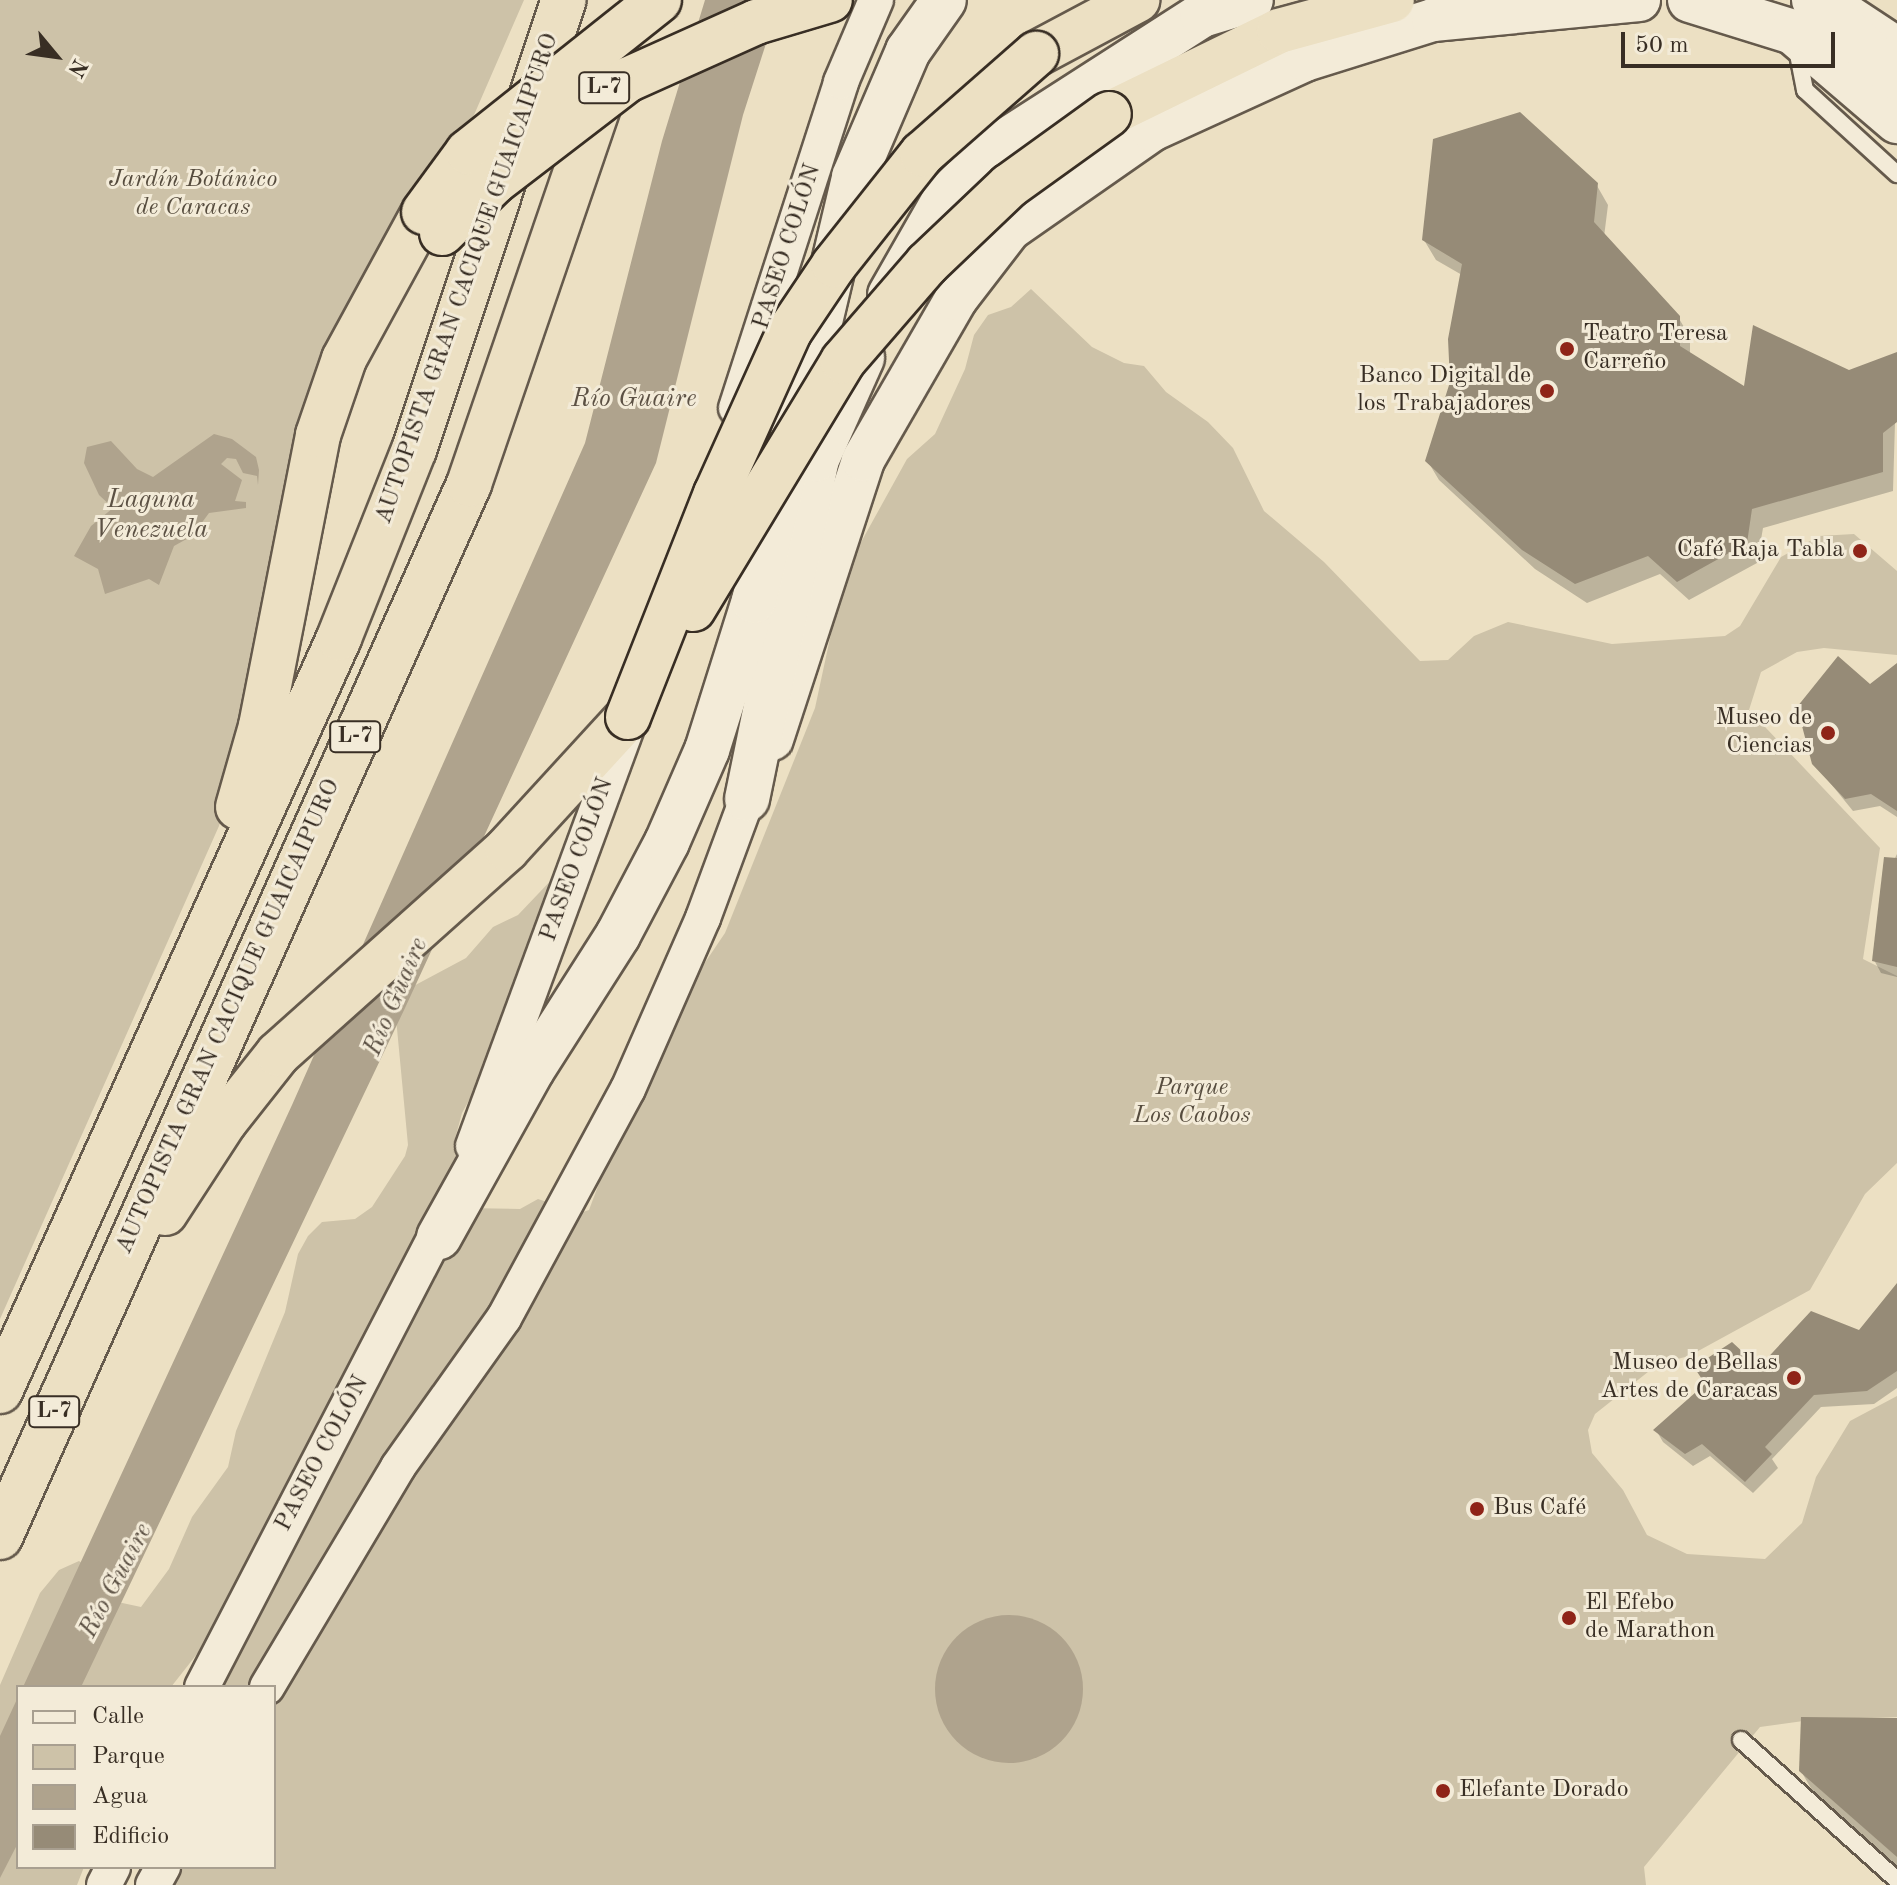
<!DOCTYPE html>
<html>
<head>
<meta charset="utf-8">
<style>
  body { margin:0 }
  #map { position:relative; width:1897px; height:1885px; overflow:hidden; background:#ece0c3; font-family:"Old Standard TT",serif }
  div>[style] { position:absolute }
  .green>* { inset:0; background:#cdc2a8 }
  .water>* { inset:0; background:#afa38d }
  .round { border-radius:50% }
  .shadow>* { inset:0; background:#0003 }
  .building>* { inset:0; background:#968b77 }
  .roads { filter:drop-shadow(2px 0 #655a4c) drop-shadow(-2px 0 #655a4c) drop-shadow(0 2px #655a4c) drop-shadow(0 -2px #655a4c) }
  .service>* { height:16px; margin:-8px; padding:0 8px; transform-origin:8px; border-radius:8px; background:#f3ebd8 }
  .minor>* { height:34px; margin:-17px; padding:0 17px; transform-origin:17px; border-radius:17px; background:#f3ebd8 }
  .tertiary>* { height:42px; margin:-21px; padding:0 21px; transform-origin:21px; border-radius:21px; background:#f3ebd8 }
  .secondary>* { height:44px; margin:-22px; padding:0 22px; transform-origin:22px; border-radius:22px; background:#f3ebd8 }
  .motorway>* { height:44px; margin:-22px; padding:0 22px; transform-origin:22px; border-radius:22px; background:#ece0c3 }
  .bridges { filter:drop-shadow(2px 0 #382e24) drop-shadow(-2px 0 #382e24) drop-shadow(0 2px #382e24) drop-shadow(0 -2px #382e24) }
  .motorway-bridge>* { height:44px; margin:-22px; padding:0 22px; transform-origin:22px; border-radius:22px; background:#ece0c3 }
  .dots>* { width:22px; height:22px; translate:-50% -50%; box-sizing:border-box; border:4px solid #f3ebd8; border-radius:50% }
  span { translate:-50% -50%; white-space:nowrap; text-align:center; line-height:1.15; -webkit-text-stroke:6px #f3ebd8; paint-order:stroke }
  .shield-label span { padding:2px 6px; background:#f3ebd8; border:2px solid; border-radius:6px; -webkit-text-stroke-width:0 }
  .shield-label { font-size:22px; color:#382e24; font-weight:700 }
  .park-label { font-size:24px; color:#564c3e; font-style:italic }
  .street-label { font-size:24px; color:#382e24 }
  .poi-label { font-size:24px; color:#382e24 }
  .left { translate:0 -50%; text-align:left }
  .right { translate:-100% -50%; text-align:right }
  .water-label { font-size:26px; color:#5c5144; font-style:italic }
  .legend { position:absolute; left:16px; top:1685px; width:260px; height:184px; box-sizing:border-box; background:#f3ebd8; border:2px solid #a89f90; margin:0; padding:10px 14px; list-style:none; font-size:24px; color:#382e24 }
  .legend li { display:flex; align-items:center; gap:16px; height:40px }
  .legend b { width:40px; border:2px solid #a89f90 }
  .north { position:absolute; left:16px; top:16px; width:80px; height:80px; -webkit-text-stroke:6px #f3ebd8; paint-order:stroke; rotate:119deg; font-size:22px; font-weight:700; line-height:32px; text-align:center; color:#382e24 }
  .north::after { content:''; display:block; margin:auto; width:28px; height:36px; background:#382e24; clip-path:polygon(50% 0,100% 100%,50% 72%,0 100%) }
  .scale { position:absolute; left:1621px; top:32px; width:214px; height:36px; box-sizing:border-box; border:4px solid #382e24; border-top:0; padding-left:10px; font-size:24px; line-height:28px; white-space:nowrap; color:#382e24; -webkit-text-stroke:6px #f3ebd8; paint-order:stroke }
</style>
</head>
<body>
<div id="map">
  <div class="green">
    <div style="clip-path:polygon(0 0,524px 0,474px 115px,350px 308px,253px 719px,219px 826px,0 1319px)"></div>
    <div style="clip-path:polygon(1031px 289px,1092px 347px,1124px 363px,1144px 366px,1166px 392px,1208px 422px,1233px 448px,1264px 511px,1324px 562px,1420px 661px,1448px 660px,1474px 636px,1508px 622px,1612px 644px,1725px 636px,1740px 626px,1781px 557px,1819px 536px,1854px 534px,1897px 571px,1897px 655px,1824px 648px,1797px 652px,1761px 672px,1749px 710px,1880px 848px,1863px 959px,1897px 976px,1897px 1163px,1865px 1194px,1810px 1290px,1689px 1356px,1658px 1364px,1595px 1414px,1588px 1430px,1592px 1453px,1623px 1490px,1647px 1535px,1687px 1554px,1765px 1559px,1802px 1523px,1816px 1477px,1850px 1421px,1897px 1396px,1897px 1717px,1818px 1719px,1760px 1727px,1644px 1867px,1646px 1885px,169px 1885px,179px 1867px,274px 1867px,274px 1687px,222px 1687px,208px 1640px,171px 1687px,18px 1687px,18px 1867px,84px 1867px,77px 1885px,0 1885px,0 1685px,40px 1593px,59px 1570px,79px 1561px,96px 1573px,113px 1601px,141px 1607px,169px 1569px,192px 1517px,228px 1467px,236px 1431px,285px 1312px,298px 1254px,308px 1236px,322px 1222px,355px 1219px,372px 1207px,405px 1156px,408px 1145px,396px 1018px,408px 989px,466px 958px,493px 927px,518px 915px,557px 874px,517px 1014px,462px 1113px,453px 1146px,465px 1208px,520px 1209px,538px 1199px,580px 1213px,589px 1210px,607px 1162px,595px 1111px,687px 977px,702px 967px,725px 933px,815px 708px,844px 573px,907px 459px,935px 434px,965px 369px,974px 335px,988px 315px,1011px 307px)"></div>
  </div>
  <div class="water">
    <div style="clip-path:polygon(705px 0,780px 0,743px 115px,656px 463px,405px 1008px,81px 1687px,23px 1687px,292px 1105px,585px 443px,662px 141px)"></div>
    <div style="clip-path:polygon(214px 434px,232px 439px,256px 457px,259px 470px,258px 485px,257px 476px,243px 473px,236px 459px,227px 458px,221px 464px,242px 480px,235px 501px,246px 502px,246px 508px,209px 513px,192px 536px,174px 546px,159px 585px,149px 579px,105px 594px,98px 569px,74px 556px,91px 526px,113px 508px,99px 495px,84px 463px,87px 447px,111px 441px,137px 469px,153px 477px)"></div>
    <div class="round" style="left:935px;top:1615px;width:148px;height:148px"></div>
    <div style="clip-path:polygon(18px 1697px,18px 1843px,0 1878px,0 1736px)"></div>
  </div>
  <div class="shadow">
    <div style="clip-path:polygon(1596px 184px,1608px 205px,1604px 237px,1678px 317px,1690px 337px,1690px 354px,1746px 390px,1849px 372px,1897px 354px,1893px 491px,1763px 528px,1757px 563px,1689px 600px,1660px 574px,1587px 603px,1535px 569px,1439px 480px,1427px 460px,1452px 382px,1462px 275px,1436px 260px,1424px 240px)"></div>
    <div style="clip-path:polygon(1897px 681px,1897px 817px,1880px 806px,1853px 811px,1814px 763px,1870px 686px)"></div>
    <div style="clip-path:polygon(1897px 854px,1897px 977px,1881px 973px,1874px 960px,1881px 887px)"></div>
    <div style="clip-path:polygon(1897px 1287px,1897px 1388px,1874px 1404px,1821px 1407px,1772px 1459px,1778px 1468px,1753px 1493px,1710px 1456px,1693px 1466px,1663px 1442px,1656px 1430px,1760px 1370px,1860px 1332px)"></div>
    <div style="clip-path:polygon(1897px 1722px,1897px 1868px,1816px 1797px,1801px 1771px)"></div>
  </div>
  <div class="building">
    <div style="clip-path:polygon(1520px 112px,1598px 183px,1594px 222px,1680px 316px,1680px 346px,1744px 386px,1753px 325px,1849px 370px,1897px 352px,1897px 422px,1883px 433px,1883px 472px,1752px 509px,1747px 543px,1677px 582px,1648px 556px,1575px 584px,1522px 550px,1425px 461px,1450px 382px,1448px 339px,1462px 264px,1422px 240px,1433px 139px)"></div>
    <div style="clip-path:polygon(1838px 656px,1870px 684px,1897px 663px,1897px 811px,1871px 794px,1845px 799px,1812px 764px,1797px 707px)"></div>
    <div style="clip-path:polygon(1884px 857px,1897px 858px,1897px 967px,1872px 961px)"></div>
    <div style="clip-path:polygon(1897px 1283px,1897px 1371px,1867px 1391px,1814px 1395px,1765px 1447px,1772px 1454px,1745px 1482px,1702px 1444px,1685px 1454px,1653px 1430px,1705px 1384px,1694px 1367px,1732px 1342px,1759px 1367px,1811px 1311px,1859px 1330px)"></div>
    <div style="clip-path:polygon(1801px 1717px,1897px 1718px,1897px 1857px,1799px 1771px)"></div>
  </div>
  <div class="roads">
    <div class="service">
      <div style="left:1797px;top:49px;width:42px;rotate:79deg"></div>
      <div style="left:1805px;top:90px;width:125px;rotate:42.4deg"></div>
      <div style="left:1741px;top:1740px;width:210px;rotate:41.9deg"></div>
    </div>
    <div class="minor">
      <div style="left:1844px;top:9px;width:64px;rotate:33.4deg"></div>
      <div style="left:736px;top:408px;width:342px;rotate:-72.1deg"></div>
      <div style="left:841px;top:82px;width:89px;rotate:-66.9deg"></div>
      <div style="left:473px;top:1146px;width:451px;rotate:-69.8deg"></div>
      <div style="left:202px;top:1687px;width:533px;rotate:-62.62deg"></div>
      <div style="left:267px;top:1687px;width:256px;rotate:-59.2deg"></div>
      <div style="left:398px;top:1467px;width:183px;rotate:-54.6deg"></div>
      <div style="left:504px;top:1318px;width:260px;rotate:-61.6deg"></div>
      <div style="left:628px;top:1089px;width:187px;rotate:-66.3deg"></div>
      <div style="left:703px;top:918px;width:127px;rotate:-69.7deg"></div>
      <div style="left:104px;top:1885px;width:20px;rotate:-63deg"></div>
      <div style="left:153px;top:1885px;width:21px;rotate:-61deg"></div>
    </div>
    <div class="tertiary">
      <div style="left:772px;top:739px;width:293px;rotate:-71.9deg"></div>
      <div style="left:863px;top:460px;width:186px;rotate:-60deg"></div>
      <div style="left:956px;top:299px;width:88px;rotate:-52.4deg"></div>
      <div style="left:1010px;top:229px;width:173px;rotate:-34.9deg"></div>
      <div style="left:1152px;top:130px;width:168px;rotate:-24.6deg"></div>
      <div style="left:1305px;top:60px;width:134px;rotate:-17.4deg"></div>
      <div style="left:1433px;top:20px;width:207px;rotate:-5.5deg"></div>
    </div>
    <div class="secondary">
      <div style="left:1690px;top:0;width:108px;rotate:17.3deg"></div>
      <div style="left:1793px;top:32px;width:137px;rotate:40.6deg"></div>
      <div style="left:1814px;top:0;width:114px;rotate:43.2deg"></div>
      <div style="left:890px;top:295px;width:113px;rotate:-60.3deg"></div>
      <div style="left:946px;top:197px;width:69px;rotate:-45deg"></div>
      <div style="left:995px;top:148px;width:246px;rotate:-32.7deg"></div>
      <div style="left:1202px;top:15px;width:51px;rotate:-17deg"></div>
      <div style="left:747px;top:799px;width:347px;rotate:-78.4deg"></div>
      <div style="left:817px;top:459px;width:111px;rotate:-66deg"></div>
      <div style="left:439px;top:1237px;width:191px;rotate:-60.9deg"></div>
      <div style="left:532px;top:1070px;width:160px;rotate:-57.5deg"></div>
      <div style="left:618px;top:935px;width:105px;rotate:-62.2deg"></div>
      <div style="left:667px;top:842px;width:100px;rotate:-66.5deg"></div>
      <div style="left:707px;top:750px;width:156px;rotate:-72.5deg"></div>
      <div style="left:754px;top:601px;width:436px;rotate:-76.7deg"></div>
      <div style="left:854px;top:177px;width:137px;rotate:-66.8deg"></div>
      <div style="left:908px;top:51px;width:62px;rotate:-54.8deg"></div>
    </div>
    <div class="motorway">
      <div style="left:1036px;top:54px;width:115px;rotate:-28.1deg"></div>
      <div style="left:1109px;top:114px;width:189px;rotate:-26deg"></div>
      <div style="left:1279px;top:31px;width:117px;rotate:-15.3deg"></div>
      <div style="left:238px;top:807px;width:84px;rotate:-74.1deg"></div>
      <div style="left:261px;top:726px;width:297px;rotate:-78.9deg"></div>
      <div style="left:318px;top:435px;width:80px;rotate:-71.1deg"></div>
      <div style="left:344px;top:359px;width:167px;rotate:-61.4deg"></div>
      <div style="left:165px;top:1213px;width:110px;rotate:-56.9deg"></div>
      <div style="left:225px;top:1121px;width:85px;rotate:-51.7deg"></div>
      <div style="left:278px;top:1054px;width:307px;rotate:-41.8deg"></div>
      <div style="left:507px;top:849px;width:179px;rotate:-47.5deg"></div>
      <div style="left:0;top:1391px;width:826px;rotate:-65.76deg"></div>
      <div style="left:339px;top:638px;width:202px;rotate:-68.3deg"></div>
      <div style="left:414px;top:450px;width:474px;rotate:-71.6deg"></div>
      <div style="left:0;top:1537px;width:1153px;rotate:-65.99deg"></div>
      <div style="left:469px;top:484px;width:425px;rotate:-71.1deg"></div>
    </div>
  </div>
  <div class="bridges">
    <div class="motorway-bridge">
      <div style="left:424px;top:212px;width:74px;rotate:-53.7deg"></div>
      <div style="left:468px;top:152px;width:244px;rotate:-38.5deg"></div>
      <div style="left:442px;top:233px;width:73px;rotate:-44.4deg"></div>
      <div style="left:494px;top:182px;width:168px;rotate:-37.5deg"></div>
      <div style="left:627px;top:80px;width:141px;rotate:-24.2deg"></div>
      <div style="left:756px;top:22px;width:77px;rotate:-16.6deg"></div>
      <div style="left:693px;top:609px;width:290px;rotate:-58.8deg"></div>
      <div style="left:843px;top:361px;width:128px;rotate:-49.1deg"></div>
      <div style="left:927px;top:264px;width:113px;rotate:-43.6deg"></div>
      <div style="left:1009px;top:186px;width:123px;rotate:-35.8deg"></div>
      <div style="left:628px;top:717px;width:240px;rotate:-68.5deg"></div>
      <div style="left:716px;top:494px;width:178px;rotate:-65.7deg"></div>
      <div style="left:789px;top:332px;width:81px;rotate:-56.1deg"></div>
      <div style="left:834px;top:265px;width:142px;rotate:-51.6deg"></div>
      <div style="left:922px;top:154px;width:152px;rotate:-41.3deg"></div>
    </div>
  </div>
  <div class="dots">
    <div style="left:1567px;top:349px;background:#8f2418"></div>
    <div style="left:1547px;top:391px;background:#8f2418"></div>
    <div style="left:1860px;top:551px;background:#8f2418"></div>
    <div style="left:1828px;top:733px;background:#8f2418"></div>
    <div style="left:1794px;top:1378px;background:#8f2418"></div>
    <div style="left:1477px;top:1509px;background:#8f2418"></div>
    <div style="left:1569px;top:1618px;background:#8f2418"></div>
    <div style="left:1443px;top:1791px;background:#8f2418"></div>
  </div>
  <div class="shield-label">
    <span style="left:604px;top:88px">L-7</span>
    <span style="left:355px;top:737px">L-7</span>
    <span style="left:54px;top:1412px">L-7</span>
  </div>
  <div class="park-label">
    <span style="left:193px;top:195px">Jardín Botánico<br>de Caracas</span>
    <span style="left:1192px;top:1103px">Parque<br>Los Caobos</span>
  </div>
  <div class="street-label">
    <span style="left:788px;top:247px;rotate:-72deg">PASEO COLÓN</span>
    <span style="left:468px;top:279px;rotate:-71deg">AUTOPISTA GRAN CACIQUE GUAICAIPURO</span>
    <span style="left:578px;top:860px;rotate:-70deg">PASEO COLÓN</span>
    <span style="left:229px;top:1017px;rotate:-66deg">AUTOPISTA GRAN CACIQUE GUAICAIPURO</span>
    <span style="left:323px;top:1454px;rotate:-62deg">PASEO COLÓN</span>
  </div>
  <div class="poi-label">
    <span class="left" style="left:1583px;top:349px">Teatro Teresa<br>Carreño</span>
    <span class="right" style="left:1531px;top:391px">Banco Digital de<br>los Trabajadores</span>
    <span class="right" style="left:1844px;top:551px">Café Raja Tabla</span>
    <span class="right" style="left:1812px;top:733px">Museo de<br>Ciencias</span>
    <span class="right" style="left:1778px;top:1378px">Museo de Bellas<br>Artes de Caracas</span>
    <span class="left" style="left:1493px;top:1509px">Bus Café</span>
    <span class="left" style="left:1585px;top:1618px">El Efebo<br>de Marathon</span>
    <span class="left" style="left:1459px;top:1791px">Elefante Dorado</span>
  </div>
  <div class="water-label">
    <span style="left:634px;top:400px">Río Guaire</span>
    <span style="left:151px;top:516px">Laguna<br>Venezuela</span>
    <span style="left:397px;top:997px;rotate:-67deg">Río Guaire</span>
    <span style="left:117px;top:1581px;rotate:-62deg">Río Guaire</span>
  </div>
  <ul class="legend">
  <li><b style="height:10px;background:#f3ebd8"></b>Calle</li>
  <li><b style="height:22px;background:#cdc2a8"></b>Parque</li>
  <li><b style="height:22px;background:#afa38d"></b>Agua</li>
  <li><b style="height:22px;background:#968b77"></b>Edificio</li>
  </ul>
  <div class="north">N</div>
  <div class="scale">50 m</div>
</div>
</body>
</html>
